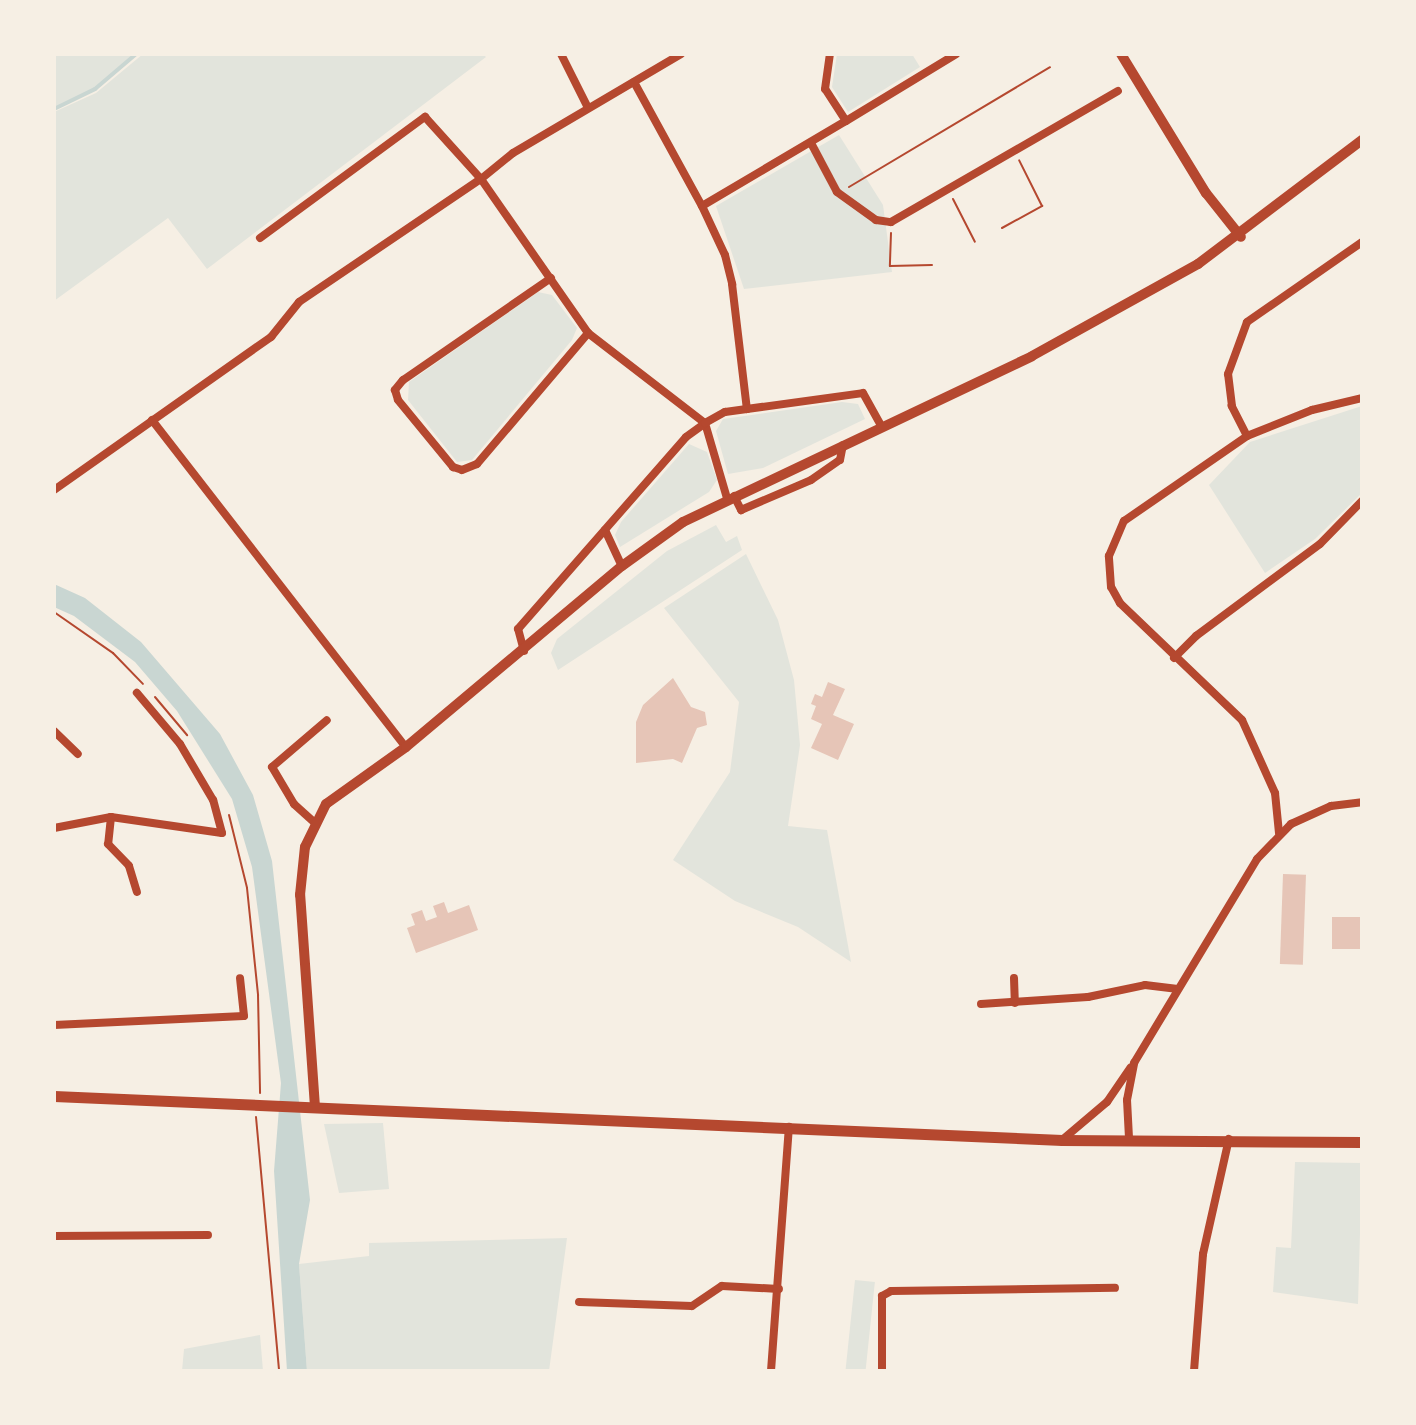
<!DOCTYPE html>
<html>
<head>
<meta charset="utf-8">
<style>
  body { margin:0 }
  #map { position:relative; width:1416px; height:1425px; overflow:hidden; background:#f6efe4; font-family:"Space Grotesk",sans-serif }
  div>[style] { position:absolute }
  .green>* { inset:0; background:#e2e4dc; transform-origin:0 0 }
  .water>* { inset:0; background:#c9d6d2 }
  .stream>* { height:4px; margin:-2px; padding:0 2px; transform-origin:2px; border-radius:2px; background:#c9d6d2 }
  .building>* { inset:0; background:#e6c5b7; transform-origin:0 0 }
  .path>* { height:2px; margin:-1px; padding:0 1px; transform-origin:1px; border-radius:1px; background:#b5482f }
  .minor>* { height:8px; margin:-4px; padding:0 4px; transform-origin:4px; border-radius:4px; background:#b5482f }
  .tertiary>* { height:10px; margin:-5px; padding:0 5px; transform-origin:5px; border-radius:5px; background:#b5482f }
  .secondary>* { height:11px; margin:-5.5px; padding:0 5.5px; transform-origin:5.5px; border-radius:5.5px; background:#b5482f }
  span { translate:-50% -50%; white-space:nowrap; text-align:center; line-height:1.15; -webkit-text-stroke:8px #f6efe4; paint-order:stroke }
  .frame { position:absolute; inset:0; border:56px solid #f6efe4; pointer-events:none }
</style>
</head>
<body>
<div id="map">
  <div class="green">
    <div style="clip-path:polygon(54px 54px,136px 54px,95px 89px,54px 109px)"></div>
    <div style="clip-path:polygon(143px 54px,483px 54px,486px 57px,207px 269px,168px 218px,54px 301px,54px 112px,96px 93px)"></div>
    <div style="clip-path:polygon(837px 54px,912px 54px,920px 67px,848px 112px,832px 87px)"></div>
    <div style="clip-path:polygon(839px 135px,883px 205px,892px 272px,744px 289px,716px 206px)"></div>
    <div style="clip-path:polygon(538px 292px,552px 295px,577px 328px,572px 340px,472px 460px,457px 462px,408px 400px,409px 382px)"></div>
    <div style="clip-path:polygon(842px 402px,858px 404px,865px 419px,763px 468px,728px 474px,716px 431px,723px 419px)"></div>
    <div style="clip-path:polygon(1362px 406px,1362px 493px,1315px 539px,1265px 573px,1209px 485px,1250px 442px)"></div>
    <div style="clip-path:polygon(689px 444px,707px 452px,717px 480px,709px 492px,620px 547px,615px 535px,621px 522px)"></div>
    <div style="clip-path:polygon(716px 525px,726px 542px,737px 536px,742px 550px,558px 670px,551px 653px,557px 639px,667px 551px)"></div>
    <div style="clip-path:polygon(746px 554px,778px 620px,794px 680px,800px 745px,788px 826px,827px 830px,851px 962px,798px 927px,735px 901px,673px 860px,730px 772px,739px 702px,664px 608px)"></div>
    <div style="clip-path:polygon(383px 1123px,389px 1189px,339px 1193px,324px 1124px)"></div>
    <div style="clip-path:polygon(1295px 1162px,1362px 1163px,1358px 1304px,1273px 1292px,1276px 1247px,1291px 1248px)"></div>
    <div style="clip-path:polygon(567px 1238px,549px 1371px,307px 1371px,299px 1264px,369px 1256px,369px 1243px)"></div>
    <div style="left:855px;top:1280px;width:20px;height:91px;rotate:6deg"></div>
    <div style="clip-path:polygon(260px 1335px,263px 1371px,182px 1371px,184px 1349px)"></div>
  </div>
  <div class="water">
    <div style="clip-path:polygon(54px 584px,85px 598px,141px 642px,220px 734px,253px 795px,272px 861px,310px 1200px,299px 1264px,307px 1371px,287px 1371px,274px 1171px,281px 1083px,252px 867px,232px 799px,177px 711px,135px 662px,74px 616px,54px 607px)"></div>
  </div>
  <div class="stream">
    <div style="left:54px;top:109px;width:46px;rotate:-26deg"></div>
    <div style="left:95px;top:89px;width:54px;rotate:-40.5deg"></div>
  </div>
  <div class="building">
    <div style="clip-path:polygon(673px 678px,691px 707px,705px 712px,707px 725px,697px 728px,682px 763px,673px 759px,636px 763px,636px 722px,643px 705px)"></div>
    <div style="clip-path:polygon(828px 682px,845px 689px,833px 715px,854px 724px,838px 760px,811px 748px,822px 724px,811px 719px,816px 706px,811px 704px,815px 694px,822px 697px)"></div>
    <div style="left:1283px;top:874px;width:23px;height:90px;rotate:2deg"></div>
    <div style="clip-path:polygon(444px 902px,448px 913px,469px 905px,478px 930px,416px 953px,407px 928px,415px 925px,411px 914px,422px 910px,426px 921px,437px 917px,433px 906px)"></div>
    <div style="left:1332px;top:917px;width:30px;height:32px"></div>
  </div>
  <div class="path">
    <div style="left:849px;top:187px;width:234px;rotate:-30.8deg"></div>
    <div style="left:953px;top:199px;width:48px;rotate:62.9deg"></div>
    <div style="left:1002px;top:228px;width:46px;rotate:-28.8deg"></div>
    <div style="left:1042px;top:206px;width:51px;rotate:-116.6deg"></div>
    <div style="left:891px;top:233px;width:33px;rotate:92deg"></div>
    <div style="left:890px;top:266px;width:42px;rotate:-1.4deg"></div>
    <div style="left:54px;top:612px;width:72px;rotate:34.8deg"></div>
    <div style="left:113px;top:653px;width:43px;rotate:45.9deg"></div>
    <div style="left:155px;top:697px;width:50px;rotate:49.9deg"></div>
    <div style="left:229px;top:815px;width:75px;rotate:76.1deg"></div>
    <div style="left:247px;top:888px;width:108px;rotate:84.1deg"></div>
    <div style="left:258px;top:995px;width:98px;rotate:88.8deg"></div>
    <div style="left:256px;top:1117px;width:255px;rotate:84.8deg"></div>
  </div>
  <div class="minor">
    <div style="left:561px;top:54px;width:60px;rotate:63.4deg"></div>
    <div style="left:634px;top:82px;width:141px;rotate:61.3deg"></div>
    <div style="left:702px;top:206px;width:167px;rotate:-30.6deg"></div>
    <div style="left:846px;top:121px;width:38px;rotate:-123deg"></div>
    <div style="left:825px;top:89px;width:35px;rotate:-82deg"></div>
    <div style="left:846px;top:121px;width:129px;rotate:-31.3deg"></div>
    <div style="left:811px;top:143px;width:55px;rotate:62deg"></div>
    <div style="left:837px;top:192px;width:48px;rotate:35.7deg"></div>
    <div style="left:876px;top:220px;width:15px;rotate:8deg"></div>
    <div style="left:891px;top:222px;width:262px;rotate:-30deg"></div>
    <div style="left:702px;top:206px;width:54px;rotate:64.9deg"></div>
    <div style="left:725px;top:255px;width:30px;rotate:76deg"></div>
    <div style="left:732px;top:284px;width:126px;rotate:83.2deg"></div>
    <div style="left:260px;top:238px;width:205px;rotate:-36.3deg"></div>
    <div style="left:425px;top:117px;width:84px;rotate:47.9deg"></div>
    <div style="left:481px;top:179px;width:41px;rotate:-39.1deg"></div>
    <div style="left:513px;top:153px;width:195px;rotate:-30.5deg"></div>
    <div style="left:551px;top:278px;width:180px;rotate:145.4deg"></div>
    <div style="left:403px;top:380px;width:13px;rotate:129deg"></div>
    <div style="left:395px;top:390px;width:10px;rotate:73deg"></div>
    <div style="left:398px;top:400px;width:87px;rotate:50.6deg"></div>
    <div style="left:453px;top:467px;width:9px;rotate:18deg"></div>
    <div style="left:462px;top:470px;width:16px;rotate:-22deg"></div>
    <div style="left:477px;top:464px;width:172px;rotate:-49.7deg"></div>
    <div style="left:152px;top:420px;width:414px;rotate:52.2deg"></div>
    <div style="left:1247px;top:436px;width:34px;rotate:-117deg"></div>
    <div style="left:1232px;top:406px;width:32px;rotate:-97deg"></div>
    <div style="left:1228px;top:374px;width:55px;rotate:-69.9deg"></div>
    <div style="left:1247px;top:322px;width:140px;rotate:-34.8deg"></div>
    <div style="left:54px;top:490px;width:266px;rotate:-35.2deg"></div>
    <div style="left:271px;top:337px;width:45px;rotate:-51.3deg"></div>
    <div style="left:299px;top:302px;width:220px;rotate:-34.1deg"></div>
    <div style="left:481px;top:179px;width:188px;rotate:55.2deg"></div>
    <div style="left:588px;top:333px;width:148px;rotate:37.6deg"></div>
    <div style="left:705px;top:423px;width:78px;rotate:73.7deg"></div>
    <div style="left:734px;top:496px;width:16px;rotate:63deg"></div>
    <div style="left:741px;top:510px;width:76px;rotate:-23.2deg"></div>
    <div style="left:811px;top:480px;width:35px;rotate:-35deg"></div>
    <div style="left:840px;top:460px;width:15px;rotate:-79deg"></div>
    <div style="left:605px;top:530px;width:40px;rotate:65deg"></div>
    <div style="left:524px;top:651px;width:23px;rotate:-105deg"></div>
    <div style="left:518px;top:629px;width:255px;rotate:-48.8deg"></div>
    <div style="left:686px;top:437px;width:24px;rotate:-36deg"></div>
    <div style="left:705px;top:423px;width:23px;rotate:-29deg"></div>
    <div style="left:725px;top:412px;width:139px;rotate:-7.8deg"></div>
    <div style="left:863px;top:393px;width:38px;rotate:61deg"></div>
    <div style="left:1174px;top:658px;width:31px;rotate:-45deg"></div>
    <div style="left:1196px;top:636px;width:154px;rotate:-36.6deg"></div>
    <div style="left:1320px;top:544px;width:60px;rotate:-45.7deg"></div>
    <div style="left:54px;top:731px;width:33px;rotate:44deg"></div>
    <div style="left:111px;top:817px;width:27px;rotate:96deg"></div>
    <div style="left:108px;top:844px;width:30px;rotate:46deg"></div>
    <div style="left:129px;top:866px;width:27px;rotate:73deg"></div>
    <div style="left:315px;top:823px;width:28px;rotate:-138deg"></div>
    <div style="left:294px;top:804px;width:43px;rotate:-120.7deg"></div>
    <div style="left:272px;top:767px;width:72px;rotate:-40.5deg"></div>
    <div style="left:54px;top:828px;width:58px;rotate:-10.9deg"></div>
    <div style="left:111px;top:817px;width:112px;rotate:8.2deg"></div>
    <div style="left:222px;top:833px;width:34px;rotate:-105deg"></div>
    <div style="left:213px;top:800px;width:65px;rotate:-120.5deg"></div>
    <div style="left:180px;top:744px;width:67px;rotate:-130.1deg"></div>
    <div style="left:1279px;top:833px;width:40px;rotate:-95.7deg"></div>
    <div style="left:1275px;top:793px;width:80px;rotate:-114.3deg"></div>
    <div style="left:1242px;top:720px;width:169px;rotate:-136.2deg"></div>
    <div style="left:1120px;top:603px;width:18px;rotate:-119deg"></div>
    <div style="left:1111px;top:587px;width:31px;rotate:-94deg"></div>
    <div style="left:1109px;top:556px;width:38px;rotate:-67deg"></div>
    <div style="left:1124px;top:521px;width:150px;rotate:-34.6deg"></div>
    <div style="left:1247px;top:436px;width:70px;rotate:-21.8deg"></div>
    <div style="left:1312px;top:410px;width:51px;rotate:-13.5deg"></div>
    <div style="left:1014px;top:978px;width:25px;rotate:88deg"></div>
    <div style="left:981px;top:1004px;width:107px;rotate:-3.7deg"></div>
    <div style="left:1088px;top:997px;width:58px;rotate:-11.9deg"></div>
    <div style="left:1145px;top:985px;width:31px;rotate:7deg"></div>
    <div style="left:54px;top:1025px;width:190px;rotate:-2.7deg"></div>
    <div style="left:244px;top:1016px;width:38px;rotate:-96deg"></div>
    <div style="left:1129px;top:1138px;width:38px;rotate:-93deg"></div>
    <div style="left:1127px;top:1100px;width:38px;rotate:-79deg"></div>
    <div style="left:1134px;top:1063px;width:238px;rotate:-58.9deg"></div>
    <div style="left:1257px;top:859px;width:49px;rotate:-45.8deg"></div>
    <div style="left:1291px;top:824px;width:44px;rotate:-24.2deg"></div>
    <div style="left:1331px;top:806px;width:31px;rotate:-7deg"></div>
    <div style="left:1062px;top:1140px;width:59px;rotate:-40.2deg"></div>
    <div style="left:1107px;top:1102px;width:42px;rotate:-55.6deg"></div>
    <div style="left:54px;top:1236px;width:154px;rotate:-0.4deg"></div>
    <div style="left:579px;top:1302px;width:113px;rotate:2deg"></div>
    <div style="left:692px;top:1306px;width:36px;rotate:-34deg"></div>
    <div style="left:722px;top:1286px;width:57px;rotate:3deg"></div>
    <div style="left:771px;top:1371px;width:245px;rotate:-85.8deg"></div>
    <div style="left:882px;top:1371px;width:75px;rotate:-90deg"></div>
    <div style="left:882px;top:1296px;width:10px;rotate:-29deg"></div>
    <div style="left:891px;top:1291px;width:224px;rotate:-0.8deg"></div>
    <div style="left:1194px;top:1371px;width:117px;rotate:-85.6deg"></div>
    <div style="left:1203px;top:1254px;width:118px;rotate:-77.3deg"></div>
  </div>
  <div class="tertiary">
    <div style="left:1121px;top:54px;width:163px;rotate:58.6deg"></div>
    <div style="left:1206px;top:193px;width:56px;rotate:51.5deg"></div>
    <div style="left:315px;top:1107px;width:213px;rotate:-94deg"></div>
    <div style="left:300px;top:895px;width:48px;rotate:-84.1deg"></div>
    <div style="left:305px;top:847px;width:48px;rotate:-64deg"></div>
    <div style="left:326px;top:804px;width:98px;rotate:-35.5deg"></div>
    <div style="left:406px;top:747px;width:282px;rotate:-40deg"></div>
    <div style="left:622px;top:566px;width:75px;rotate:-35.8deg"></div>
    <div style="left:683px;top:522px;width:386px;rotate:-25.4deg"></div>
    <div style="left:1032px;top:356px;width:190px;rotate:-29deg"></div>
    <div style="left:1198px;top:264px;width:206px;rotate:-37.1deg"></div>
  </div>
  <div class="secondary">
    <div style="left:54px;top:1096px;width:1009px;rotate:2.5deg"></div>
    <div style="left:1062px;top:1140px;width:300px;rotate:0.4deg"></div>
  </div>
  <div class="frame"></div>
</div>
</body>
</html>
